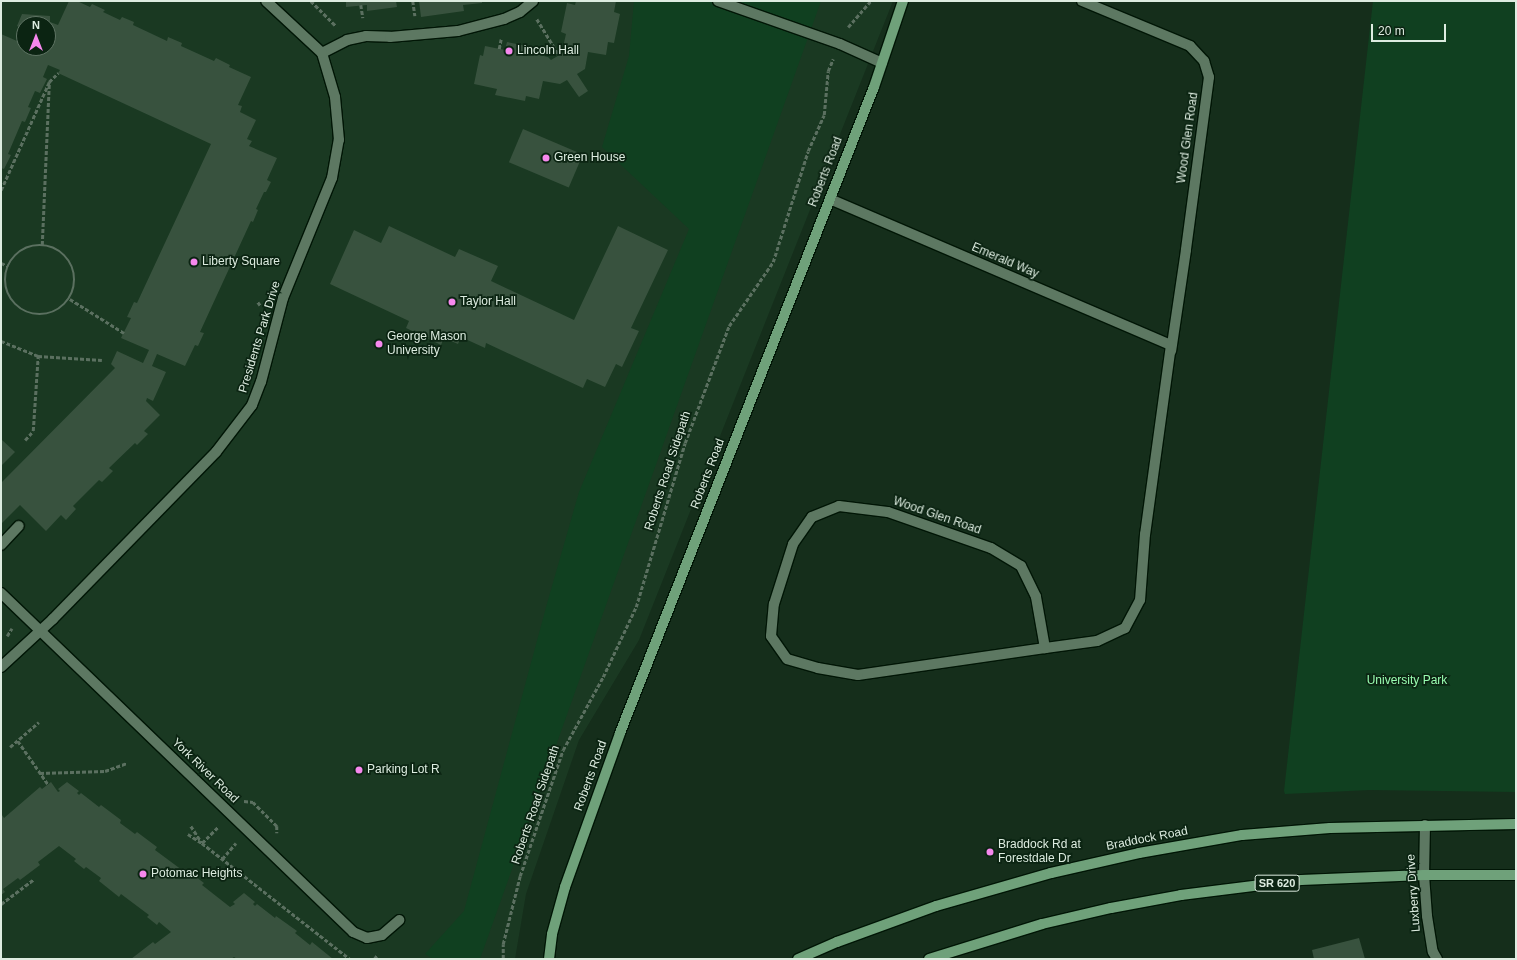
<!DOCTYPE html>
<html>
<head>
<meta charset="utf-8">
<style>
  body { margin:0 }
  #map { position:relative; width:1517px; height:960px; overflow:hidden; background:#152e1b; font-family:Arial,sans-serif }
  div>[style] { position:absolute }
  .built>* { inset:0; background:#1a3922 }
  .green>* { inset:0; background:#104020 }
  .building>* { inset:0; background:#38523e; transform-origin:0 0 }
  .path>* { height:2.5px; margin-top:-1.25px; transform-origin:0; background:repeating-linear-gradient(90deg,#5b7060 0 4px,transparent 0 6px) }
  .path>.ring { margin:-1.25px; padding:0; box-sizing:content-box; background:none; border:2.5px solid #5b7060; border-radius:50% }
  .roads { filter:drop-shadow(1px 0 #011606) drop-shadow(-1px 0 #011606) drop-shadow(0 1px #011606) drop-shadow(0 -1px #011606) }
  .minor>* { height:10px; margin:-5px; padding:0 5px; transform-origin:5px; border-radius:5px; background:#5d7862 }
  .major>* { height:10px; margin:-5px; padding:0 5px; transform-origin:5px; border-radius:5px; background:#6fa17a }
  .dots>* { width:11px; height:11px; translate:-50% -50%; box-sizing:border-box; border:2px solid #0b2412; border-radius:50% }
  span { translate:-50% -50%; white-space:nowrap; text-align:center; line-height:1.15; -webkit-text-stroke:3.5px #0b2412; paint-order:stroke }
  .shield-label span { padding:1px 3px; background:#0b2412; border:1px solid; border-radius:3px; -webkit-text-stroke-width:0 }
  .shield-label { font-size:11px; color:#ddece0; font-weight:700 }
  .poi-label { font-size:12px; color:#ddece0 }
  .left { translate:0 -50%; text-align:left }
  .street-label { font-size:12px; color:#ddece0 }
  .park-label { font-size:12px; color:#99fcb0 }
  .frame { position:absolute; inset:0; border:2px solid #ddece0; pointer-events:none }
  .north { position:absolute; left:16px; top:16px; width:40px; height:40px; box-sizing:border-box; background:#0b2412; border:1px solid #5f7464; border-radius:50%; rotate:0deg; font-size:11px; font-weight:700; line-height:16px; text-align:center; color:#ddece0 }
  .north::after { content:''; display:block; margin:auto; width:14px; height:18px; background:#f688ed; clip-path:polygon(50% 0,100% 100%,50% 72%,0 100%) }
  .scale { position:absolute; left:1371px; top:24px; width:75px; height:18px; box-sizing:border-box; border:2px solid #ddece0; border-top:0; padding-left:5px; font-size:12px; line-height:14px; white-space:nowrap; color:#ddece0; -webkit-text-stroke:3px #0b2412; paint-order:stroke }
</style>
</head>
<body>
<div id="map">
  <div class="built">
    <div style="clip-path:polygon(evenodd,1px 1px,893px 1px,639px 640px,579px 740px,526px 894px,515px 959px,1px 959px,1px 1px,24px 24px,48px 24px,48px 48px,24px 48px,24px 24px)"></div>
  </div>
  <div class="green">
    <div style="clip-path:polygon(634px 1px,821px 1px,480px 959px,433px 959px,425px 954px,464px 911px,548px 600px,579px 492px,689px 229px,602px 147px,629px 56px)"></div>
    <div style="clip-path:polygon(1373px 1px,1516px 1px,1516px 792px,1370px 790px,1285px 794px,1284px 791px)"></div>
  </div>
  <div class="building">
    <div style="clip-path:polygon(evenodd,69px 1px,77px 1px,90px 7px,92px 4px,105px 10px,103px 12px,120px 20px,122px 17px,134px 22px,133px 25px,167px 41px,168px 37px,182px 43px,181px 46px,214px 61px,216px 58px,230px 65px,229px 67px,251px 77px,238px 105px,242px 106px,240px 112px,256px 120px,247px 139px,252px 141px,249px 146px,277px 158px,267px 180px,271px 182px,266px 192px,264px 192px,256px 209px,258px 210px,253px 222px,251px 221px,200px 332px,204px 333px,198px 346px,195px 345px,185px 366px,157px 354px,152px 366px,166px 372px,153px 401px,147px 398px,146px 401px,160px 415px,144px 431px,148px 434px,137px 445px,135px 443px,109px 468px,113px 471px,102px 482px,99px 480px,73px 506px,76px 509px,66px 520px,61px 515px,46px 531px,20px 505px,2px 523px,1px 522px,1px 483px,115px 368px,111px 364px,117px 351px,143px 363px,149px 350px,121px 338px,131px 318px,127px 317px,134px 302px,137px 303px,211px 144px,58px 73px,60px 70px,48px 65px,43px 77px,47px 79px,40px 93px,35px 91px,28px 107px,31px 108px,25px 122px,22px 121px,8px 154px,11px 155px,4px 169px,1px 168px,1px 34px,17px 41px,23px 29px,17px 26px,22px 14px,50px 16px,50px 22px,58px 25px,69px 1px,24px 24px,48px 24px,48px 48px,24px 48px,24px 24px)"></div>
    <div style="clip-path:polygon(346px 1px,396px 1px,397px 7px,367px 11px,367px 5px,346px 7px)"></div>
    <div style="clip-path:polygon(419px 1px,482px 1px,482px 3px,463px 5px,464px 11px,421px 17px)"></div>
    <div style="clip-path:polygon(576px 1px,616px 1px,614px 12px,620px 14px,614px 43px,608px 42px,606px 55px,588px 52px,585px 69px,577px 74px,588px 91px,579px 97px,567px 80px,560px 84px,543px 81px,539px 99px,526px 96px,525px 101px,495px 95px,497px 89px,474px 84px,480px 55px,483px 56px,485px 46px,505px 50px,507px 42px,536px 48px,535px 54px,548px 57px,551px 60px,566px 51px,563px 47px,566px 34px,561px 32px,567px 3px,575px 5px)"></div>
    <div style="left:523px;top:129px;width:65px;height:36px;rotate:23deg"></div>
    <div style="clip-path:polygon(389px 226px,455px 257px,459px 249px,498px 266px,491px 281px,574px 320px,618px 226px,668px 250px,631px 328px,639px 331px,622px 367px,616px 364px,605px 387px,587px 379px,583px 388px,486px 343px,485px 348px,461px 337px,458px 344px,444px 338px,441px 345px,406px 328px,409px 321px,330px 284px,354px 230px,381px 243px)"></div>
    <div style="clip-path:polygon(1px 439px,15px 452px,1px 466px)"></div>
    <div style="clip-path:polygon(51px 782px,58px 792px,60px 791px,58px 789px,67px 782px,79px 791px,77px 793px,79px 795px,81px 793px,99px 807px,101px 805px,121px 820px,120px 823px,135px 834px,137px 832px,157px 847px,155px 850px,182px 870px,184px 868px,204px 883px,202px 885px,230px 907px,235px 904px,233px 902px,244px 893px,255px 902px,253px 904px,255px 906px,257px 904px,275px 918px,276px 916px,297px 931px,295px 933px,310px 945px,312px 942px,333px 959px,237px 959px,234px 957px,231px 959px,131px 959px,153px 942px,155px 944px,171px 932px,159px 922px,157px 925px,147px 917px,149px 915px,121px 894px,119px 897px,99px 881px,101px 878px,86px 867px,84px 869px,74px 861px,76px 859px,59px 846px,38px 862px,40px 865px,20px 880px,18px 878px,3px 889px,5px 892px,1px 895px,1px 817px,2px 815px,4px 818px,40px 787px,42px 789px)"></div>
    <div style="clip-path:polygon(1359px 938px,1365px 959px,1314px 959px,1312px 950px)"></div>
  </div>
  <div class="path">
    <div style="left:311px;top:1px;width:35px;rotate:45deg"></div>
    <div style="left:413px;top:1px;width:15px;rotate:82deg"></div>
    <div style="left:361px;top:5px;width:13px;rotate:81deg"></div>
    <div style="left:537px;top:19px;width:42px;rotate:58.6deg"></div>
    <div style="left:848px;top:27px;width:35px;rotate:-49deg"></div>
    <div style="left:499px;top:49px;width:10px;rotate:-79deg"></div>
    <div style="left:1px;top:190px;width:118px;rotate:-66deg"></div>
    <div style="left:49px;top:82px;width:13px;rotate:-45deg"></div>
    <div style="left:42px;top:245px;width:163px;rotate:-87.5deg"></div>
    <div class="ring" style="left:5px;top:245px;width:67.5px;height:67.5px"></div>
    <div style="left:1px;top:263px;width:8px;rotate:23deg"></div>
    <div style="left:70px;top:299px;width:64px;rotate:32.2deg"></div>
    <div style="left:258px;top:302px;width:4px;rotate:56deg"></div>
    <div style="left:1px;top:341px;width:40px;rotate:22deg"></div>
    <div style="left:38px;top:356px;width:64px;rotate:3.6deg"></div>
    <div style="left:25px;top:440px;width:12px;rotate:-48deg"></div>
    <div style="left:33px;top:431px;width:75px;rotate:-86.2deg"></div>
    <div style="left:7px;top:636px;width:9px;rotate:-58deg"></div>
    <div style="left:18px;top:741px;width:52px;rotate:55.1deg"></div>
    <div style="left:10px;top:747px;width:38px;rotate:-41deg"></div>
    <div style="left:40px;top:773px;width:65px;rotate:-1.8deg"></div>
    <div style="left:105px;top:771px;width:23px;rotate:-20deg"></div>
    <div style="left:244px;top:801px;width:9px;rotate:6deg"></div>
    <div style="left:253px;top:802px;width:34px;rotate:45deg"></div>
    <div style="left:277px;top:826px;width:7px;rotate:90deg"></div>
    <div style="left:191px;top:826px;width:20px;rotate:57deg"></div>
    <div style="left:202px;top:843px;width:188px;rotate:38.1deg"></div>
    <div style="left:188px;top:834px;width:17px;rotate:33deg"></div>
    <div style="left:202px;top:843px;width:23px;rotate:-45deg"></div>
    <div style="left:222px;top:859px;width:21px;rotate:-49deg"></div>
    <div style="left:1px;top:904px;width:41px;rotate:-37.1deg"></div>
    <div style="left:374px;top:959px;width:6px;rotate:-51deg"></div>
    <div style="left:503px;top:959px;width:15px;rotate:-90deg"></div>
    <div style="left:503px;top:944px;width:70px;rotate:-76deg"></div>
    <div style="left:520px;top:876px;width:133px;rotate:-71.2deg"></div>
    <div style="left:563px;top:750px;width:83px;rotate:-61.3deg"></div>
    <div style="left:603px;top:677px;width:77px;rotate:-64.8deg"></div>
    <div style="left:636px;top:607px;width:171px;rotate:-73.4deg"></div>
    <div style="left:685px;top:443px;width:125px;rotate:-69.4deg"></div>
    <div style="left:729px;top:326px;width:78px;rotate:-55.5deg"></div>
    <div style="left:773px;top:262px;width:116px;rotate:-72.5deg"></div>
    <div style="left:808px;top:151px;width:39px;rotate:-66deg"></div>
    <div style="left:824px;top:115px;width:44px;rotate:-84.8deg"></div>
    <div style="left:828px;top:71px;width:13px;rotate:-67deg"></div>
  </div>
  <div class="roads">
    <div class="minor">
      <div style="left:718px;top:1px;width:129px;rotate:19.4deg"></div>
      <div style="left:840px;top:44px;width:46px;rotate:24.3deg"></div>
      <div style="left:1082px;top:1px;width:117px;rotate:22.6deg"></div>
      <div style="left:1190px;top:46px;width:21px;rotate:47deg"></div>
      <div style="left:1204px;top:61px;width:17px;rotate:73deg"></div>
      <div style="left:1209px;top:77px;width:175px;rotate:97.6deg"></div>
      <div style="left:1186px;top:250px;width:102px;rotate:98.4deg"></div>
      <div style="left:322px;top:53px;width:28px;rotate:-27deg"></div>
      <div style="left:347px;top:40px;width:19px;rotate:-12deg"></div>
      <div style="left:366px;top:36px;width:24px;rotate:2deg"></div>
      <div style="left:390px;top:37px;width:68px;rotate:-5deg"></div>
      <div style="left:458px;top:31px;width:48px;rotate:-14.6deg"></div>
      <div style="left:504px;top:19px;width:17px;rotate:-24deg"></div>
      <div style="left:520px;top:12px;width:17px;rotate:-40deg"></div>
      <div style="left:830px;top:199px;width:371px;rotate:23.2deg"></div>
      <div style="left:1171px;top:345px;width:191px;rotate:97.8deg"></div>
      <div style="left:1145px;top:534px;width:66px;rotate:94.3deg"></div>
      <div style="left:1140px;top:600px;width:32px;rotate:118deg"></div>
      <div style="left:1125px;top:628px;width:31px;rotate:155deg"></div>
      <div style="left:1097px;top:641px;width:52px;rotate:172.3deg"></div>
      <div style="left:1045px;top:648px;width:189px;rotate:171.8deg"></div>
      <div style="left:858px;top:675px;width:41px;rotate:-170.1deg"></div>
      <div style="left:818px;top:668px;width:32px;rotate:-164deg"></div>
      <div style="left:787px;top:659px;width:28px;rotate:-125deg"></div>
      <div style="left:771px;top:636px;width:32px;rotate:-85deg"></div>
      <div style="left:774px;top:604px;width:63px;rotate:-72.4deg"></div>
      <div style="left:793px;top:544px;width:33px;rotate:-55deg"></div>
      <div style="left:812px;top:517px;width:29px;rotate:-22deg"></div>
      <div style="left:839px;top:506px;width:49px;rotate:7deg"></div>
      <div style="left:888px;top:512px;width:109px;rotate:19.3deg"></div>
      <div style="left:991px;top:548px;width:35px;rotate:31deg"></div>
      <div style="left:1021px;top:566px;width:34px;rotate:64deg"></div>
      <div style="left:1036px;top:597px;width:52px;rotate:80deg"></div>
      <div style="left:1px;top:545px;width:26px;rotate:-47deg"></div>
      <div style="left:1px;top:593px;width:489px;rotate:43.9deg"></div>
      <div style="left:353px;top:932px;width:15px;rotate:23deg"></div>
      <div style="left:367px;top:938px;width:15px;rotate:-11deg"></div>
      <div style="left:382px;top:935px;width:23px;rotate:-41deg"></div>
      <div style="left:1px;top:667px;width:71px;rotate:-42.7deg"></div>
      <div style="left:53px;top:619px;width:233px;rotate:-45.7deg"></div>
      <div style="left:216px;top:452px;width:59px;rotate:-52.5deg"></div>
      <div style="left:252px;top:405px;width:25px;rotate:-69deg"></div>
      <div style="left:261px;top:382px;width:87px;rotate:-75.3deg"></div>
      <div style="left:283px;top:298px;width:130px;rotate:-67.8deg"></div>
      <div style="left:332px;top:178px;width:39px;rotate:-80deg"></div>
      <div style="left:339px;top:140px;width:43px;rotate:-95.3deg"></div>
      <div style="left:335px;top:97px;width:46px;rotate:-106.5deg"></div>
      <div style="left:322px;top:53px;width:76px;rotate:-137.1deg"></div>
      <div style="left:1425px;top:825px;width:50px;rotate:91.1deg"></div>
      <div style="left:1424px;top:875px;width:41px;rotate:85.8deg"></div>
      <div style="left:1427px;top:916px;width:36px;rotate:81deg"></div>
      <div style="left:1433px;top:952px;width:8px;rotate:60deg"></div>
    </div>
    <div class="major">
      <div style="left:549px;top:959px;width:25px;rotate:-83deg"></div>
      <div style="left:552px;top:934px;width:49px;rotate:-74.5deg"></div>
      <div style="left:565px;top:887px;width:164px;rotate:-70.3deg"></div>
      <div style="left:620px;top:733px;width:694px;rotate:-68.54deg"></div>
      <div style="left:874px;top:87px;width:91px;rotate:-71.4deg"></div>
      <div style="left:798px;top:959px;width:43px;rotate:-23.6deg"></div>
      <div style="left:837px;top:942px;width:105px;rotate:-20deg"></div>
      <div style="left:936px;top:906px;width:120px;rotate:-16deg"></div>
      <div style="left:1051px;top:873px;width:90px;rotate:-12.8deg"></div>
      <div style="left:1139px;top:853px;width:105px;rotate:-9.9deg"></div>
      <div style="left:1242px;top:835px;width:88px;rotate:-4.5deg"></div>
      <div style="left:1330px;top:828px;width:186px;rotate:-1.2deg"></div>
      <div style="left:929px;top:959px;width:118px;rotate:-17.2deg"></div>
      <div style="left:1042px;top:924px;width:71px;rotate:-13.1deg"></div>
      <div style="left:1111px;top:908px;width:71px;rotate:-10.5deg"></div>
      <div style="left:1181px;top:895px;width:121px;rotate:-7.1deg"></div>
      <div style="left:1301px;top:880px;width:123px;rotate:-2.3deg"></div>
      <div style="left:1424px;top:875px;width:92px"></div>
    </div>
  </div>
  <div class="dots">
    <div style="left:509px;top:51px;background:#f688ed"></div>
    <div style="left:546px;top:158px;background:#f688ed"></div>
    <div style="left:194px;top:262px;background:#f688ed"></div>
    <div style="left:452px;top:302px;background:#f688ed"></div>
    <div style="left:379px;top:344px;background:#f688ed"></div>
    <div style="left:359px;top:770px;background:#f688ed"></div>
    <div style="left:990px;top:852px;background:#f688ed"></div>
    <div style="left:143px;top:874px;background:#f688ed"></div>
  </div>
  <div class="shield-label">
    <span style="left:1277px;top:883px">SR 620</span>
  </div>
  <div class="poi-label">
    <span class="left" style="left:517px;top:51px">Lincoln Hall</span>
    <span class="left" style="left:554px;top:158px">Green House</span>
    <span class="left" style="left:202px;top:262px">Liberty Square</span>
    <span class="left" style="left:460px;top:302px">Taylor Hall</span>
    <span class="left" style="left:387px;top:344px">George Mason<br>University</span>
    <span class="left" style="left:367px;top:770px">Parking Lot R</span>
    <span class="left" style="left:998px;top:852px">Braddock Rd at<br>Forestdale Dr</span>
    <span class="left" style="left:151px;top:874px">Potomac Heights</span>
  </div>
  <div class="street-label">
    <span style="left:1188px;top:138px;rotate:-82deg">Wood Glen Road</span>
    <span style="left:826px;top:172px;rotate:-69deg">Roberts Road</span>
    <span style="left:1005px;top:261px;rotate:23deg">Emerald Way</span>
    <span style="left:260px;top:337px;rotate:-73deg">Presidents Park Drive</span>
    <span style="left:668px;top:471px;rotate:-72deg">Roberts Road Sidepath</span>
    <span style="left:708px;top:474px;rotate:-69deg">Roberts Road</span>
    <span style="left:937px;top:516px;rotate:19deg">Wood Glen Road</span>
    <span style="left:205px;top:771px;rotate:44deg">York River Road</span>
    <span style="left:591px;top:776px;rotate:-70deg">Roberts Road</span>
    <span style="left:536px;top:805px;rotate:-71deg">Roberts Road Sidepath</span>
    <span style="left:1147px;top:839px;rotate:-11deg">Braddock Road</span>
    <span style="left:1414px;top:893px;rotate:-94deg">Luxberry Drive</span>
  </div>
  <div class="park-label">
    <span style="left:1407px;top:681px">University Park</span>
  </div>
  <div class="frame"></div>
  <div class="north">N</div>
  <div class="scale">20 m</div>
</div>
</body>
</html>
